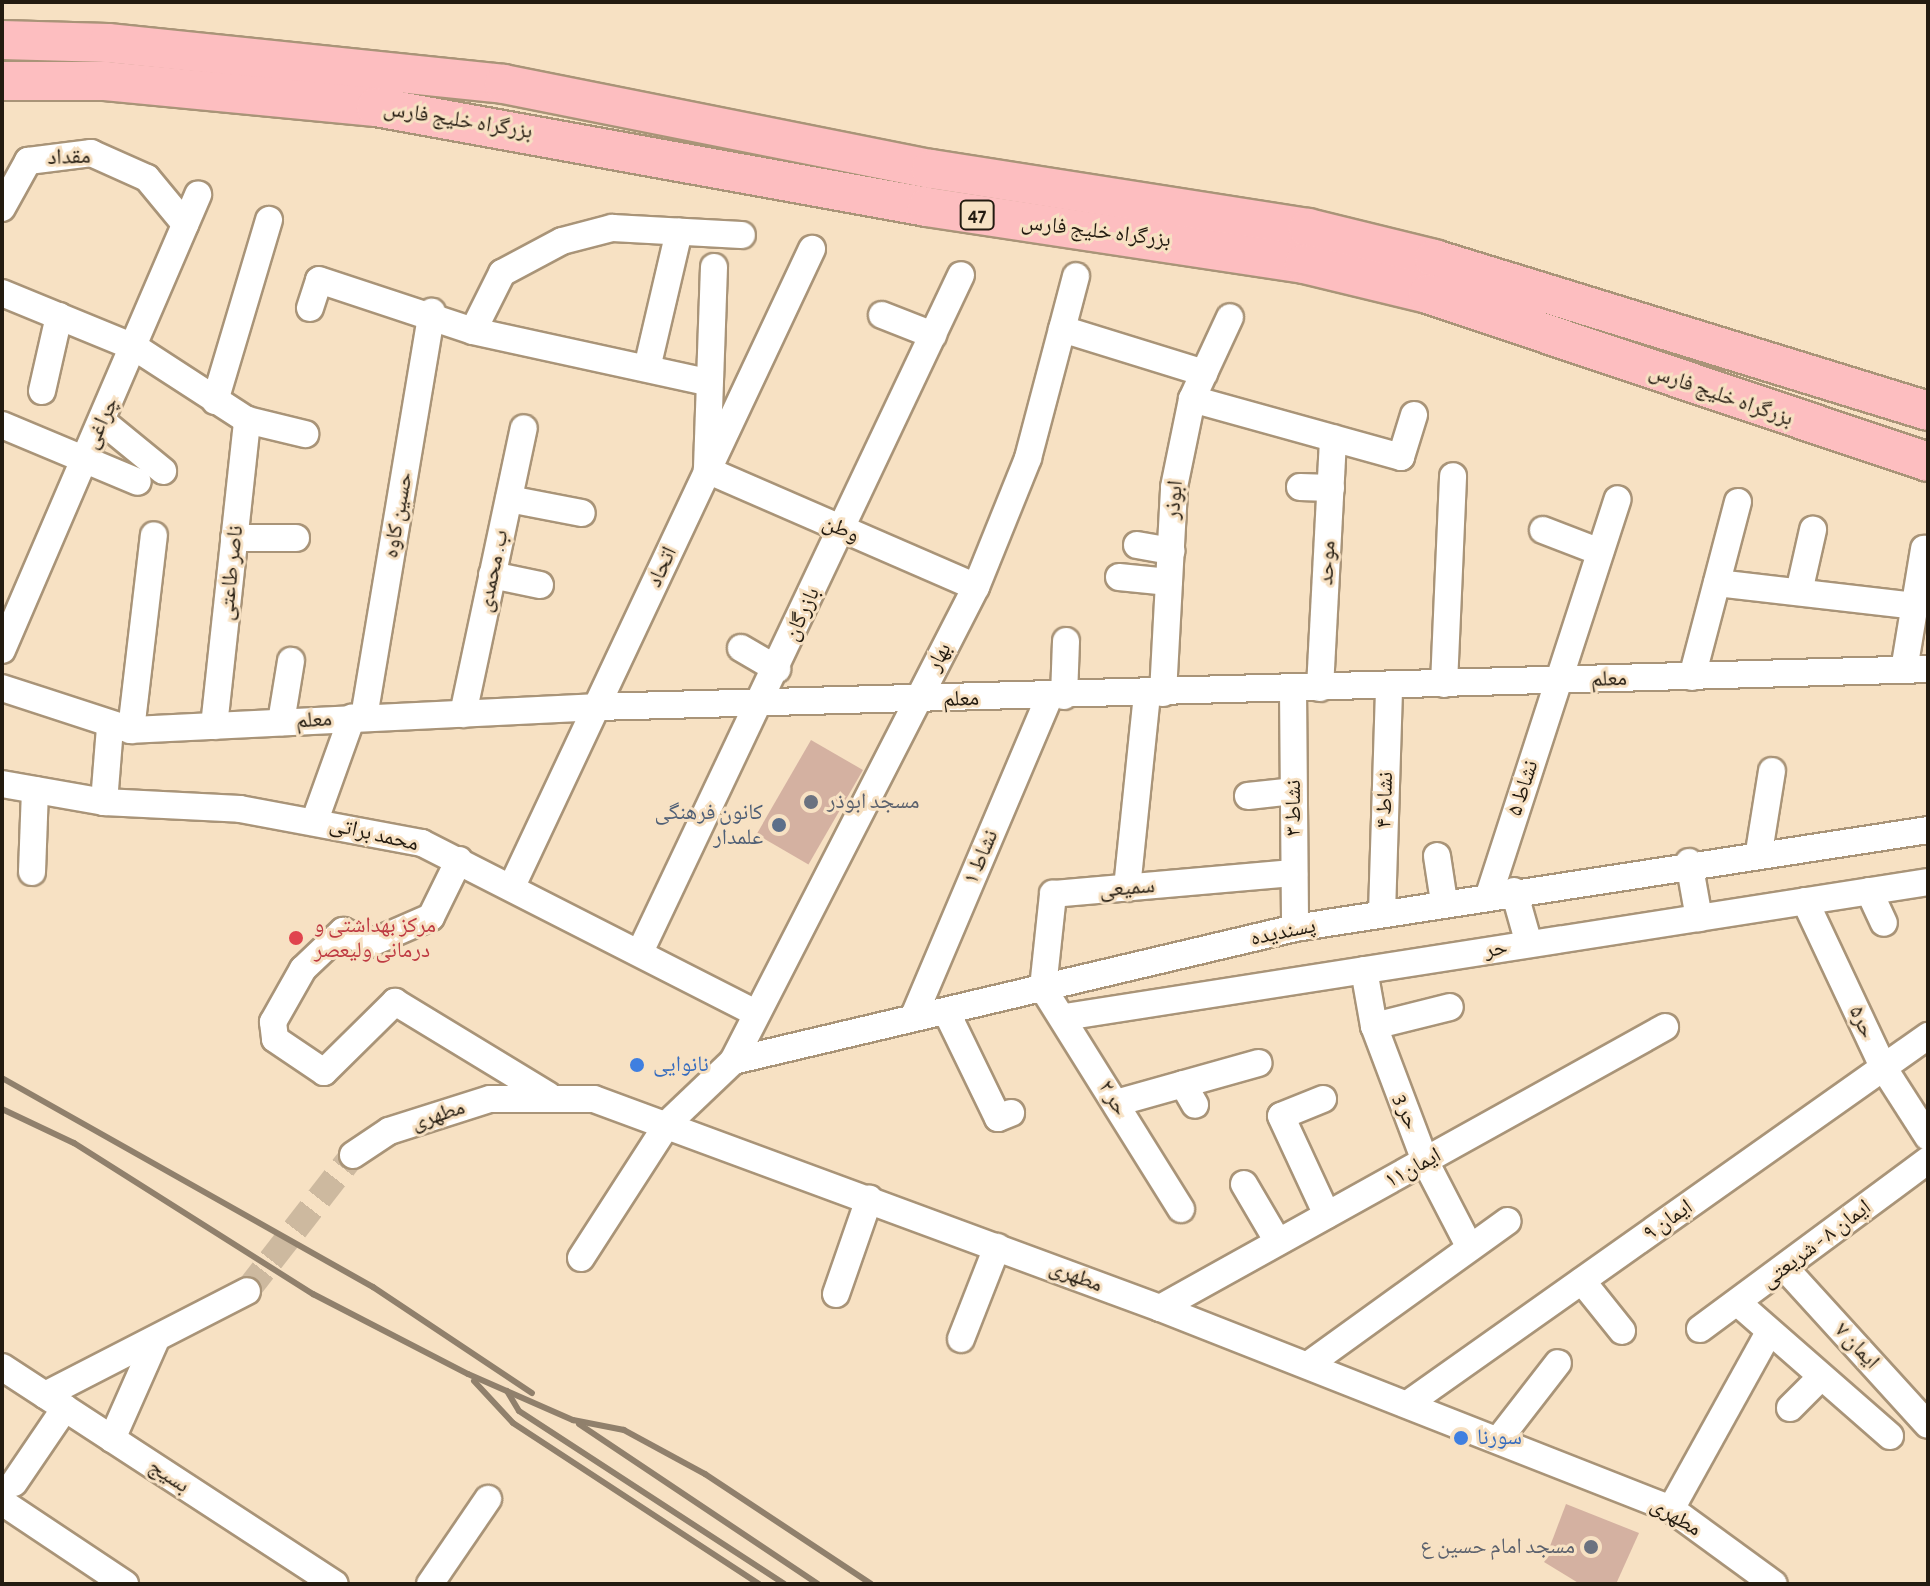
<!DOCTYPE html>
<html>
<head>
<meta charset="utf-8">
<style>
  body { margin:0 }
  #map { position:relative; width:1930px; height:1586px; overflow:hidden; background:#f7e1c3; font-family:"Alegreya Sans","Noto Naskh Arabic",sans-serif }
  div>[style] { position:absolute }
  .building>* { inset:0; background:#d4b1a1; transform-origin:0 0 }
  .minor-tunnel>* { height:26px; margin-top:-13px; transform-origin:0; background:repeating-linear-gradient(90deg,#cdb99f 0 26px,transparent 0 39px) }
  .roads { filter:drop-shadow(2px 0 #a99478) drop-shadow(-2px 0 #a99478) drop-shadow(0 2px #a99478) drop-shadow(0 -2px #a99478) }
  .minor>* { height:26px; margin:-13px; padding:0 13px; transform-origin:13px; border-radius:13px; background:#fff }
  .highway>* { height:38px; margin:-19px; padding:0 19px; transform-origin:19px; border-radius:19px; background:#fdbec0 }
  .rail>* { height:6px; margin:-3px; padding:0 3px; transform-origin:3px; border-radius:3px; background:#90806c }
  .dots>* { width:22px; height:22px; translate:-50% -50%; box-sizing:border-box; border:4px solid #f7e1c3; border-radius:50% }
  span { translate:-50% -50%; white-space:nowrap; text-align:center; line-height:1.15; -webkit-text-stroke:6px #f7e1c3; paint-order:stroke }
  .shield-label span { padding:2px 6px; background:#f7e1c3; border:2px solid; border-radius:6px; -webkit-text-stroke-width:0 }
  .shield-label { font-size:20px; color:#231b10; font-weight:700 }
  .street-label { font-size:22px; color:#231b10 }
  .worship-label { font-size:22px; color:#5b616d }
  .left { translate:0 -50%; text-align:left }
  .right { translate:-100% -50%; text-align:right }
  .service-label { font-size:22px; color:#4e5e75 }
  .health-label { font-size:22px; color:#be3a42 }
  .shop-label { font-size:22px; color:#366cbe }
  .frame { position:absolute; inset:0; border:4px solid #231b10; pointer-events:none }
</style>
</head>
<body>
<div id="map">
  <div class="building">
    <div style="left:811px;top:740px;width:60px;height:109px;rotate:30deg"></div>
    <div style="clip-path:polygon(1566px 1504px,1639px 1533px,1616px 1584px,1580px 1584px,1544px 1562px)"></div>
  </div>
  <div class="minor-tunnel">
    <div style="left:247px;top:1291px;width:172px;rotate:-52.1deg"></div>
  </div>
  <div class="roads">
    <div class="minor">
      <div style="left:2px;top:208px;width:54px;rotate:-61deg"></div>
      <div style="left:28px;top:161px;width:64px;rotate:-7.2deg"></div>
      <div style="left:91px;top:153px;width:61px;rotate:24.1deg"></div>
      <div style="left:147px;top:178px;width:60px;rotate:50.4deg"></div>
      <div style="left:714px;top:267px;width:203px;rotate:92deg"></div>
      <div style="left:707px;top:470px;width:293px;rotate:23.5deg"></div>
      <div style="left:2px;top:293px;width:145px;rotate:22.3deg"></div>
      <div style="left:136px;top:348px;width:132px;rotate:33deg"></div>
      <div style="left:247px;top:420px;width:60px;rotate:13.6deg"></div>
      <div style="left:310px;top:308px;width:29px;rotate:-72deg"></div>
      <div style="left:319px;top:280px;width:162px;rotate:18.3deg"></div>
      <div style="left:473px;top:331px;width:239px;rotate:12.3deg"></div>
      <div style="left:882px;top:315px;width:55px;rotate:21.4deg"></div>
      <div style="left:1062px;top:329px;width:149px;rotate:17.2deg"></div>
      <div style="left:473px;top:331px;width:65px;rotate:-63.4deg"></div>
      <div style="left:502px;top:273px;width:68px;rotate:-28.1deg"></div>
      <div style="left:562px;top:241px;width:52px;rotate:-14.6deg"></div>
      <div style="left:612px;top:228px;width:130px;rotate:3.1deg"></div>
      <div style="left:647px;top:368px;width:140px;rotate:-76.8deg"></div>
      <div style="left:42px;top:391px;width:77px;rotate:-77.2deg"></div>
      <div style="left:1192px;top:399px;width:217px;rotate:15.5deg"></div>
      <div style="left:1401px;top:457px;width:44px;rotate:-72.8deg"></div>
      <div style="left:215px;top:401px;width:189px;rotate:-73.4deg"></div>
      <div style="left:102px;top:421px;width:79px;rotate:39.3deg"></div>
      <div style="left:2px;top:425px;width:147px;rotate:22.7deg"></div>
      <div style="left:1300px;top:487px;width:31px;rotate:2deg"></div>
      <div style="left:509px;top:499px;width:74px;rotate:10.9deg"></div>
      <div style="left:1543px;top:530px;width:61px;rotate:21.1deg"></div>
      <div style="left:234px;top:538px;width:62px"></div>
      <div style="left:1137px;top:545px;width:35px;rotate:10deg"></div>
      <div style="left:492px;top:575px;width:49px;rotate:11.8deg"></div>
      <div style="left:1119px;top:577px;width:50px;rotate:5.7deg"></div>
      <div style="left:1717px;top:583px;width:199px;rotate:6.6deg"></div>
      <div style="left:1799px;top:592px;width:64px;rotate:-77.3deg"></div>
      <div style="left:741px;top:648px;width:42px;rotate:30.3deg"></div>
      <div style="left:2px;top:650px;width:496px;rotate:-66.7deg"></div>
      <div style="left:1904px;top:670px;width:123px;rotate:-80.6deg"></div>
      <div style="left:1692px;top:677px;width:181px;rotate:-75.3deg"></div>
      <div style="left:1444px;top:684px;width:208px;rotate:-87.5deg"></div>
      <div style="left:2px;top:688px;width:136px;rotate:18deg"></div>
      <div style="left:131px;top:730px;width:466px;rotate:-2.8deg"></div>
      <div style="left:596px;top:707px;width:1333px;rotate:-1.63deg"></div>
      <div style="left:1320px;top:688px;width:250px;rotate:-87deg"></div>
      <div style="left:1293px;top:689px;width:239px;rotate:89.5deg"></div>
      <div style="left:1163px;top:693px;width:206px;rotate:-86.9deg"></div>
      <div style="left:1174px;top:487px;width:90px;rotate:-78.4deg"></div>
      <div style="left:1192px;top:399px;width:90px;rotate:-65.1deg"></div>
      <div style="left:1064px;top:696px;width:55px;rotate:-87.9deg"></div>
      <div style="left:463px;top:714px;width:292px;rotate:-78deg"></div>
      <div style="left:364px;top:717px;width:411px;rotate:-80.5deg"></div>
      <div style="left:281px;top:722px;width:62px;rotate:-80.7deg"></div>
      <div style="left:214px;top:726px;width:308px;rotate:-83.8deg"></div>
      <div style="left:131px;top:730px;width:196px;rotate:-83.3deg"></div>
      <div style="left:2px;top:784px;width:104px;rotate:10deg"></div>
      <div style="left:104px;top:802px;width:136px;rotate:2.9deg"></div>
      <div style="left:240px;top:809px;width:185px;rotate:10.6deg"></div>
      <div style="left:422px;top:843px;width:375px;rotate:27deg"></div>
      <div style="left:1248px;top:796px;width:45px;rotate:-6.3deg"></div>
      <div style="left:104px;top:802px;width:74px;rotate:-85.4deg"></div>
      <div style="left:315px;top:820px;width:109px;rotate:-70.2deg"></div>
      <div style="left:1759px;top:852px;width:82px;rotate:-80.9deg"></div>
      <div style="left:1437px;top:856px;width:47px;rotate:81.3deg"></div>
      <div style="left:459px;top:860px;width:64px;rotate:116.2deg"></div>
      <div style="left:431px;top:917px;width:68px;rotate:156.5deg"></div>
      <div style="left:369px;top:944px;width:29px;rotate:-153deg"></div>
      <div style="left:343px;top:931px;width:55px;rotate:136.5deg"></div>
      <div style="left:303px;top:969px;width:61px;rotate:119.5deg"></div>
      <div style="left:273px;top:1022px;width:17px;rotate:83deg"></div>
      <div style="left:275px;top:1039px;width:59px;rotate:34deg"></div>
      <div style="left:324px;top:1072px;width:100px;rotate:-44.6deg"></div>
      <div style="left:395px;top:1002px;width:179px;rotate:31.3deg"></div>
      <div style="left:1689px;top:862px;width:57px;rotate:79.9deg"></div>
      <div style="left:32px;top:872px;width:82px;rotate:-87.9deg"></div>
      <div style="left:513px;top:884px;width:702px;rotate:-64.79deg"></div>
      <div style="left:1127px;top:888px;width:195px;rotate:-84.1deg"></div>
      <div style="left:1514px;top:891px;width:55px;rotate:74.2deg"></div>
      <div style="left:1869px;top:891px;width:35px;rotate:65deg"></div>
      <div style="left:1489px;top:895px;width:416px;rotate:-72deg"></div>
      <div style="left:1805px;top:901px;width:183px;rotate:64.8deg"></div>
      <div style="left:1883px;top:1067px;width:83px;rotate:57.3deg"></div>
      <div style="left:1382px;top:913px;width:227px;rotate:-88.2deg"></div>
      <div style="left:640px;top:952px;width:749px;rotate:-64.63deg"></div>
      <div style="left:1364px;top:970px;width:57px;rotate:79.9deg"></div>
      <div style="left:1374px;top:1026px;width:144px;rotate:69.3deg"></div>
      <div style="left:1425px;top:1161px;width:96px;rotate:62.6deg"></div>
      <div style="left:946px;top:1011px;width:119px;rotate:64.1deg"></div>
      <div style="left:998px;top:1118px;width:14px;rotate:-21deg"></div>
      <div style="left:1065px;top:1017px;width:873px;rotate:-8.89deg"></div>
      <div style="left:913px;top:1018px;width:350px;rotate:-67deg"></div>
      <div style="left:1374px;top:1026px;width:78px;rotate:-14deg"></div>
      <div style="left:733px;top:1061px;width:533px;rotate:-62.86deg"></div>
      <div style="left:976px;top:587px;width:139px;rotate:-68deg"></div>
      <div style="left:1028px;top:458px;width:188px;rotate:-75.2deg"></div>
      <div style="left:1183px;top:1084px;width:24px;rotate:60deg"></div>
      <div style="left:1323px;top:1099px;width:45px;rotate:158deg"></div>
      <div style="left:1281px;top:1116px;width:109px;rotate:65.1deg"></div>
      <div style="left:1116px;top:1103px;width:148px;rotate:-15.7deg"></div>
      <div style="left:353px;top:1155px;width:43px;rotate:-33.7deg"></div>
      <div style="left:389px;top:1131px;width:106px;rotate:-17.6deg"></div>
      <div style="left:490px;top:1099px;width:104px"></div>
      <div style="left:594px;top:1099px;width:603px;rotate:20.27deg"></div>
      <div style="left:1160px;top:1308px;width:549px;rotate:21.47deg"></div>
      <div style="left:1671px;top:1509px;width:127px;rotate:36.1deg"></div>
      <div style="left:1244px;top:1184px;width:67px;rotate:59.6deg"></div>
      <div style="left:1181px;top:1209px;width:261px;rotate:-122deg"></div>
      <div style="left:1043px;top:988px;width:95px;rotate:-83.9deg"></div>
      <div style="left:1053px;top:894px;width:242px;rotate:-5deg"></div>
      <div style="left:581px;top:1258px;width:161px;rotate:-57.2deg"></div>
      <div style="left:668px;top:1123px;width:90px;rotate:-43.6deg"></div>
      <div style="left:733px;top:1061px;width:578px;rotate:-13.31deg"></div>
      <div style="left:1295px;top:928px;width:641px;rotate:-8.8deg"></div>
      <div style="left:1785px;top:1268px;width:212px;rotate:47.7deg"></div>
      <div style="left:1582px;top:1281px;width:64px;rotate:51.3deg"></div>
      <div style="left:836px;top:1294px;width:101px;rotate:-70.8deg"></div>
      <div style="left:1738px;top:1303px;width:202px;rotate:41.2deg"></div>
      <div style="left:1160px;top:1308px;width:578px;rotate:-29.09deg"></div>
      <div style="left:1700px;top:1329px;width:284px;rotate:-36.5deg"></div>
      <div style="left:961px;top:1339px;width:99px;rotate:-68.6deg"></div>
      <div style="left:1308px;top:1365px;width:246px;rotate:-35.8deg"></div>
      <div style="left:2px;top:1367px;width:397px;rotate:33.1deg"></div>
      <div style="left:45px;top:1395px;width:227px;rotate:-27.2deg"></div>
      <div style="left:1409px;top:1403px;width:636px;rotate:-35.27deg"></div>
      <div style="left:1790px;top:1408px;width:44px;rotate:-45deg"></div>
      <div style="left:112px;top:1439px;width:106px;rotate:-66.1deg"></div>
      <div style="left:1499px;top:1439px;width:96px;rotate:-52.2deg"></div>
      <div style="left:14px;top:1483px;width:91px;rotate:-55.8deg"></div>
      <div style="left:2px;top:1502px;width:148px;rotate:33.7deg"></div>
      <div style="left:1671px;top:1509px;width:202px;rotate:-61deg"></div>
      <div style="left:430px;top:1584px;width:103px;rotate:-55.7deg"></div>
    </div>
    <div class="highway">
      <div style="left:2px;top:40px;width:106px;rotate:1.6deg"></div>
      <div style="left:108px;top:43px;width:398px;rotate:5.9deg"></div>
      <div style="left:504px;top:84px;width:435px;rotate:11.3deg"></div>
      <div style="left:931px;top:169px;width:382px;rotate:8.9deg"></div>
      <div style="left:1308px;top:228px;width:130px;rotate:13.8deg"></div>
      <div style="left:1434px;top:259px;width:517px;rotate:17.1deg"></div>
      <div style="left:2px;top:81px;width:103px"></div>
      <div style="left:105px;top:81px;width:272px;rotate:5.5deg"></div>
      <div style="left:376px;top:107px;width:560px;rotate:10.29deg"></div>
      <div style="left:927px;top:207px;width:381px;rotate:8.6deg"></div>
      <div style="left:1304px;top:264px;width:128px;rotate:13.6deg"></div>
      <div style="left:1428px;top:294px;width:527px;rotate:18.57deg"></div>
    </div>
  </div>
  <div class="rail">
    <div style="left:2px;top:1078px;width:426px;rotate:29.4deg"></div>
    <div style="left:373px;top:1287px;width:191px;rotate:33.7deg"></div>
    <div style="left:2px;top:1109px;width:80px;rotate:25.3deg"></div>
    <div style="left:74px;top:1143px;width:283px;rotate:32.3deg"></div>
    <div style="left:313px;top:1294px;width:174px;rotate:27.3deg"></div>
    <div style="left:468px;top:1374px;width:115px;rotate:23.7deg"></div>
    <div style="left:573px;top:1420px;width:52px;rotate:11.1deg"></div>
    <div style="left:624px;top:1430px;width:92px;rotate:28.5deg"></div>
    <div style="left:705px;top:1474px;width:199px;rotate:33.5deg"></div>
    <div style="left:474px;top:1381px;width:57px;rotate:47.1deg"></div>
    <div style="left:513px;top:1423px;width:294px;rotate:33.2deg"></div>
    <div style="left:507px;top:1391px;width:23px;rotate:59deg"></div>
    <div style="left:519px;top:1411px;width:316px;rotate:33.1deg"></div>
    <div style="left:579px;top:1424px;width:288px;rotate:33.8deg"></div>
  </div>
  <div class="dots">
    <div style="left:811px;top:802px;background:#6b7280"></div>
    <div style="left:779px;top:825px;background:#5c6f8a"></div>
    <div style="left:296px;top:938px;background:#e0444e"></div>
    <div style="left:637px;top:1065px;background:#3f7fe0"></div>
    <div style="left:1461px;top:1438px;background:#3f7fe0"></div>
    <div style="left:1591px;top:1547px;background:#6b7280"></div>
  </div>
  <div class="shield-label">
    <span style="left:977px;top:215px">47</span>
  </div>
  <div class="street-label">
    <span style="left:458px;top:120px;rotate:9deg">بزرگراه خلیج فارس</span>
    <span style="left:69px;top:157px;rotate:-2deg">مقداد</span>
    <span style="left:1096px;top:231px;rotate:7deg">بزرگراه خلیج فارس</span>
    <span style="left:1721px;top:395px;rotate:19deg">بزرگراه خلیج فارس</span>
    <span style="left:101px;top:423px;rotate:-65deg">چراغی</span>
    <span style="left:1174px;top:500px;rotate:-85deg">ابوذر</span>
    <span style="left:398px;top:515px;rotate:-80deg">حسین کاوه</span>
    <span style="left:841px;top:529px;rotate:24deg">وطن</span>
    <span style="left:1327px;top:563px;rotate:-87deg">موحد</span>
    <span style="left:662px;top:567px;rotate:-65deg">اتحاد</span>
    <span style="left:493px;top:571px;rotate:-78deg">ب. محمدی</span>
    <span style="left:231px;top:573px;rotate:-84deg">ناصر طاعتی</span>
    <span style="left:802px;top:614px;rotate:-65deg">بازرگان</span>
    <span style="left:939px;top:657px;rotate:-62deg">بهار</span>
    <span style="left:1609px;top:679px;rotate:-2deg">معلم</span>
    <span style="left:961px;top:699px;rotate:-2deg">معلم</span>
    <span style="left:314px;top:720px;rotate:-4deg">معلم</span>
    <span style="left:1523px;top:788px;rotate:-72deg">نشاط ۵</span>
    <span style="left:1385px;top:800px;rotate:-88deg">نشاط ۴</span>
    <span style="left:1294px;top:808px;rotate:-90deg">نشاط ۳</span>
    <span style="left:374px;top:834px;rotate:13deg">محمد براتی</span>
    <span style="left:981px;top:857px;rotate:-67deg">نشاط ۱</span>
    <span style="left:1127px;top:888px;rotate:-5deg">سمیعی</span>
    <span style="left:1283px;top:932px;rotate:-12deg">پسندیده</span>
    <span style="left:1496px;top:949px;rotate:-9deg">حر</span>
    <span style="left:1862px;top:1022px;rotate:65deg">حر۵</span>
    <span style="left:1113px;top:1098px;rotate:59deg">حر ۲</span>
    <span style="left:1406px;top:1112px;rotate:69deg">حر 3</span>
    <span style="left:438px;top:1115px;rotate:-18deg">مطهری</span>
    <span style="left:1413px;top:1168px;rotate:-29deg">ایمان۱۱</span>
    <span style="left:1668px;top:1220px;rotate:-35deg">ایمان ۹</span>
    <span style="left:1816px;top:1244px;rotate:-37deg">ایمان ۸ - شریعتی</span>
    <span style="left:1076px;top:1276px;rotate:21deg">مطهری</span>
    <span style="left:1857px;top:1346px;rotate:47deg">ایمان ۷</span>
    <span style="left:169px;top:1476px;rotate:33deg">بسیج</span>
    <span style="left:1676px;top:1517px;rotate:31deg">مطهری</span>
  </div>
  <div class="worship-label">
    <span class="left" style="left:827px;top:802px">مسجد ابوذر</span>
    <span class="right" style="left:1575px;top:1547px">مسجد امام حسین ع</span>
  </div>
  <div class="service-label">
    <span class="right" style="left:763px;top:825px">کانون فرهنگی<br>علمدار</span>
  </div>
  <div class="health-label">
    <span class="left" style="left:314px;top:938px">مرکز بهداشتی و<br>درمانی ولیعصر</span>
  </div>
  <div class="shop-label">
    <span class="left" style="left:653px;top:1065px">نانوایی</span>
    <span class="left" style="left:1477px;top:1438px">سورنا</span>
  </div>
  <div class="frame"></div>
</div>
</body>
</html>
